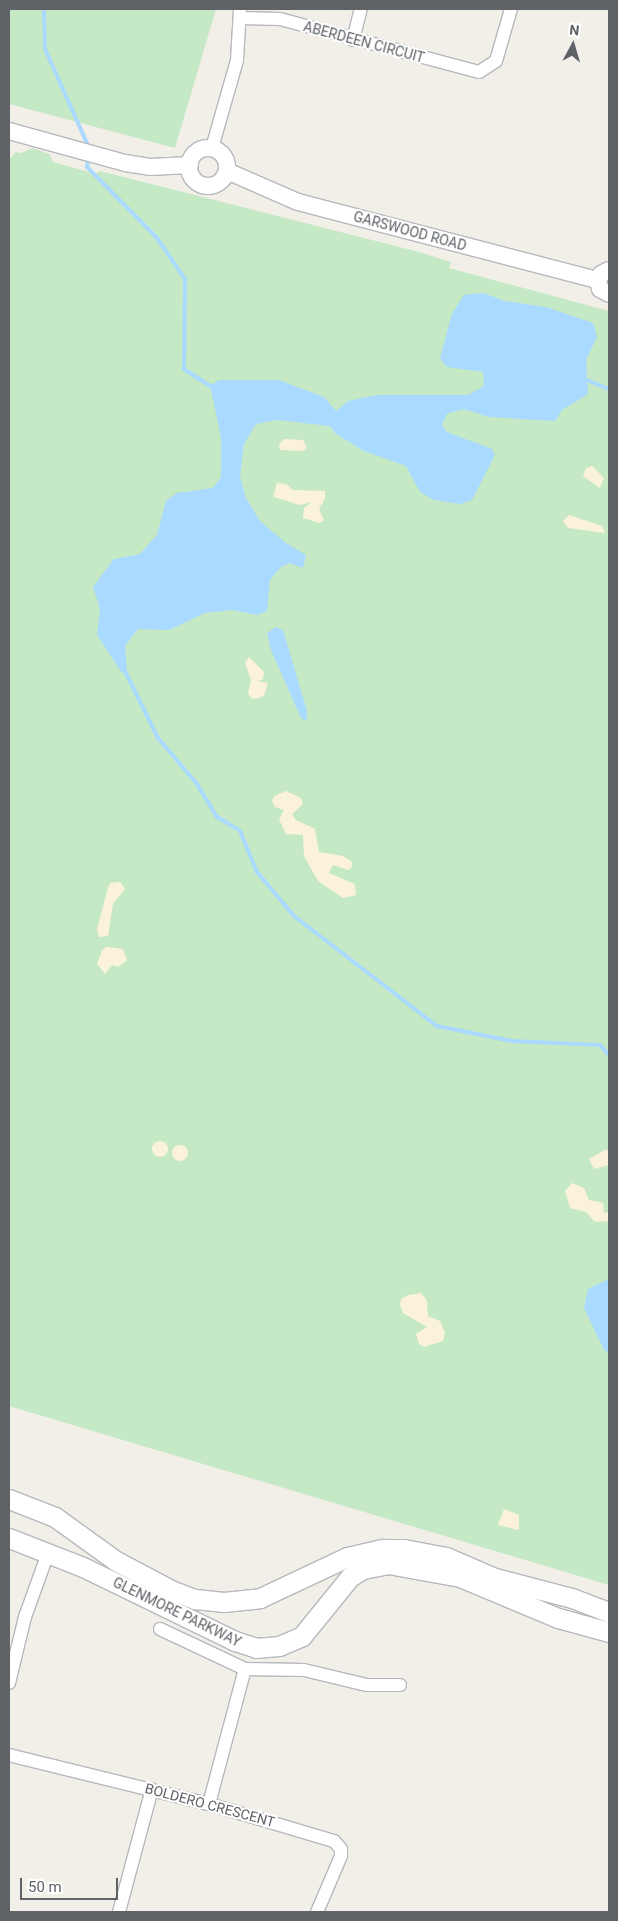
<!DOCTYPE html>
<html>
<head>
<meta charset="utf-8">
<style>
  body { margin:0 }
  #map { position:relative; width:618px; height:1921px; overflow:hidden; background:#f1efe8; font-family:Roboto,sans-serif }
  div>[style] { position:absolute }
  .green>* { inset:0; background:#c5e8c5 }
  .sand>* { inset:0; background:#fbf3d9 }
  .round { border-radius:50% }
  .water>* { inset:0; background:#aadaff }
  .stream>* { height:4px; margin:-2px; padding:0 2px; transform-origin:2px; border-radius:2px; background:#aadaff }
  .roads { filter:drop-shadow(1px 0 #b5b8bc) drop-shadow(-1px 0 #b5b8bc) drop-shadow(0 1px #b5b8bc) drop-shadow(0 -1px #b5b8bc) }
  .minor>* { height:12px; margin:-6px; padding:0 6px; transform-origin:6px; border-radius:6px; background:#fff }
  .tertiary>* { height:16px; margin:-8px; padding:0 8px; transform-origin:8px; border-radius:8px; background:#fff }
  .tertiary>.ring { margin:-8px; padding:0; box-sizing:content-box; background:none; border:16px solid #fff; border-radius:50% }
  .secondary>* { height:19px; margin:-9.5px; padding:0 9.5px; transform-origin:9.5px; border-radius:9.5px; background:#fff }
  span { translate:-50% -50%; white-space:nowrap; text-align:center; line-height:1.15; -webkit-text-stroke:4px #fff; paint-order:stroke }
  .street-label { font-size:14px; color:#5f6368 }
  .frame { position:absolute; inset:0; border:10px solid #5f6368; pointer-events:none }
  .north { position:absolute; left:548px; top:20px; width:50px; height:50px; -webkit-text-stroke:4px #fff; paint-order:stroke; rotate:6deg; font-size:14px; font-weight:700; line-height:20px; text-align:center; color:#5f6368 }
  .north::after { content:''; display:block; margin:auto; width:18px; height:22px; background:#5f6368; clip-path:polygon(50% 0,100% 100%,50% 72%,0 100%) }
  .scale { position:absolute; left:20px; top:1878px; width:98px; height:22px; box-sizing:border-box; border:2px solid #5f6368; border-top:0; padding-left:6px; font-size:15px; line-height:18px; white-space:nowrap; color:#5f6368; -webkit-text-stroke:4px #fff; paint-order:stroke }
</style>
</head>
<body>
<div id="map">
  <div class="green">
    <div style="clip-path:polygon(9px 9px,216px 9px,175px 148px,9px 104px)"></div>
    <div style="clip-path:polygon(33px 148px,49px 154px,53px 162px,96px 174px,100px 171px,419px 252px,451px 262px,449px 268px,609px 311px,609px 1585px,9px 1406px,9px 160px,16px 152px,21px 153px)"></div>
  </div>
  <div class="sand">
    <div style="clip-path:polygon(284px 439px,303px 440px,307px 448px,302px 451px,280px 450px,279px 444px)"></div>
    <div style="clip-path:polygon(592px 466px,604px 478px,600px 488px,583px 476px,586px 468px)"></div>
    <div style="clip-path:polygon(277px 483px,286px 484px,293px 490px,325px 491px,325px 498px,319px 509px,324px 520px,320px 523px,303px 518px,304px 508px,312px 502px,300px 505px,273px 497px)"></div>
    <div style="clip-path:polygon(569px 515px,602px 526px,605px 533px,568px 528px,563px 521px)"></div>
    <div style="clip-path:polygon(249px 657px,264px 672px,263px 679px,258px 681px,268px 683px,264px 696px,259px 698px,253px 699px,248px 694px,251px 680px,245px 663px)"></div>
    <div style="clip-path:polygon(286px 791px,301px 798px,303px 804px,292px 814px,296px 820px,315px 829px,319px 852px,343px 856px,352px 862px,352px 867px,348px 870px,333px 865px,329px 873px,355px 884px,356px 895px,343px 898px,318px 881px,304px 856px,303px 835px,286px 834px,279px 819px,284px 810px,275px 807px,272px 801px,274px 796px)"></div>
    <div style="clip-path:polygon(120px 882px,125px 889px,113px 904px,108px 936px,99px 937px,97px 929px,108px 888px,110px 883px)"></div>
    <div style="clip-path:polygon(107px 947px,123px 949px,127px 960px,118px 967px,112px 965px,105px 974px,97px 964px,102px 950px)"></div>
    <div class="round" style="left:152px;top:1141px;width:16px;height:16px"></div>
    <div class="round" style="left:172px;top:1145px;width:16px;height:16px"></div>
    <div style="clip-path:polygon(605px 1150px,609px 1151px,609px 1165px,594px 1169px,589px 1159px)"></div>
    <div style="clip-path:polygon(572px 1183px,584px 1188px,589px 1200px,603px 1203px,604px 1213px,609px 1212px,609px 1221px,595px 1222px,586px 1212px,570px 1208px,565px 1191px)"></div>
    <div style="clip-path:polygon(421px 1293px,427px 1301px,428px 1316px,440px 1321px,445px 1332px,443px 1341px,424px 1347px,419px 1344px,416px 1334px,427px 1327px,403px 1313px,400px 1305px,401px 1299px,408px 1295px)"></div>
    <div style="clip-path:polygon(504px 1509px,519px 1515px,519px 1530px,498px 1525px)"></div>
  </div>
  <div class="water">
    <div style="clip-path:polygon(483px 293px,505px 301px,546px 307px,593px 323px,597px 337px,586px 360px,588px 394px,562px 410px,555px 421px,489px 417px,464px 409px,447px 414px,442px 425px,447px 432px,492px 449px,495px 455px,472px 500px,460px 504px,434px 500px,420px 492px,406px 466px,364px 451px,336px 434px,330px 426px,277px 420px,256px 424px,244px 444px,240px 476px,246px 498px,260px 521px,286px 543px,306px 555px,303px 568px,289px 563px,281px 567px,270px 580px,267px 611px,257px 615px,232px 610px,205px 613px,169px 630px,138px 629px,125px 646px,127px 669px,122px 673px,97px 635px,100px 609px,93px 587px,114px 559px,140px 554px,157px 535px,166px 501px,177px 493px,213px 488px,221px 477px,221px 437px,210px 385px,220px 380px,279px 380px,324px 397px,336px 411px,348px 401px,377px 395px,468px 395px,484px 386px,483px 372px,447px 367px,440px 358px,452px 314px,464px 295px)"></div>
    <div style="clip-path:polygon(276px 627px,283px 630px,307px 711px,307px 721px,301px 718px,271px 650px,267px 633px)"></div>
    <div style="clip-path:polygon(609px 1279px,609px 1353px,604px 1350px,584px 1308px,588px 1289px)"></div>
  </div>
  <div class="stream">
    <div style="left:44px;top:9px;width:40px;rotate:88.6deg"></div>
    <div style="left:45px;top:49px;width:111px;rotate:66deg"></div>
    <div style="left:89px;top:157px;width:10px;rotate:101deg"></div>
    <div style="left:87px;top:167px;width:100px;rotate:45.4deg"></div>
    <div style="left:157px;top:238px;width:50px;rotate:55.7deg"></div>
    <div style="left:185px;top:279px;width:90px;rotate:90.6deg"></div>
    <div style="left:184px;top:369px;width:33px;rotate:33deg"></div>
    <div style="left:584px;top:379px;width:27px;rotate:22deg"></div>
    <div style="left:123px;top:667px;width:79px;rotate:63.8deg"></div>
    <div style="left:158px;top:738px;width:60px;rotate:49.7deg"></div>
    <div style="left:197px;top:784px;width:39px;rotate:59deg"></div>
    <div style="left:217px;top:817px;width:27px;rotate:31deg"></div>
    <div style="left:240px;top:831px;width:44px;rotate:67.5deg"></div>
    <div style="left:257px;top:872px;width:57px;rotate:49.9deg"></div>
    <div style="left:294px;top:916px;width:180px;rotate:37.6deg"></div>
    <div style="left:437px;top:1026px;width:76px;rotate:11.3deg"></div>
    <div style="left:512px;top:1041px;width:88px;rotate:2.6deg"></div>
    <div style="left:600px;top:1045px;width:13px;rotate:48deg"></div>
  </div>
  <div class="roads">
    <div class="minor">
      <div style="left:240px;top:18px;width:40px;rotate:1.4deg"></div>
      <div style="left:280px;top:19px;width:206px;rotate:14.9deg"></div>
      <div style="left:479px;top:72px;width:20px;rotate:-33deg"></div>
      <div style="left:496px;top:61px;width:54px;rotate:-73.9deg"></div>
      <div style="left:353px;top:40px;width:32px;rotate:-76deg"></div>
      <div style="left:212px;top:148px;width:91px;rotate:-74.1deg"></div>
      <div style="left:237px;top:60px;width:51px;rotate:-86.6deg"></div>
      <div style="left:160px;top:1629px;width:94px;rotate:25.2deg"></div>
      <div style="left:245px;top:1669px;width:59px;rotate:1deg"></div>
      <div style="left:304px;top:1670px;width:65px;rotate:13.4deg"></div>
      <div style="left:367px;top:1685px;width:33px"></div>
      <div style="left:9px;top:1683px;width:68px;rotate:-76.4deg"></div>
      <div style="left:25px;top:1617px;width:68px;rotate:-70.2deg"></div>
      <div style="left:9px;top:1755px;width:206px;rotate:13.8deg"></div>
      <div style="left:209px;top:1804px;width:130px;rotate:16.5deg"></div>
      <div style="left:334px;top:1841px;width:11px;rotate:49deg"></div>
      <div style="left:341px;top:1849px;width:7px;rotate:90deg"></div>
      <div style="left:341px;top:1856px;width:61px;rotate:113.2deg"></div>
      <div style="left:209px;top:1804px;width:140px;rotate:-75.1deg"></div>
      <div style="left:119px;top:1912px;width:127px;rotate:-75deg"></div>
    </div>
    <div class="tertiary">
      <div style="left:9px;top:131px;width:120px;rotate:15.4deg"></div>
      <div style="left:125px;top:163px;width:25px;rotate:9deg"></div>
      <div style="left:150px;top:167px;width:40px;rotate:-2.9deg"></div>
      <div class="ring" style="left:189px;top:148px;width:22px;height:22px"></div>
      <div style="left:227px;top:171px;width:77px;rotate:23.6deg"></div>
      <div style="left:298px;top:202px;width:310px;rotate:14.6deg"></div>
      <div style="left:609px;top:270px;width:9px;rotate:153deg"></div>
      <div style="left:601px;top:274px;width:7px;rotate:117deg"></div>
      <div style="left:598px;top:280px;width:9px;rotate:77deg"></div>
      <div style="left:600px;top:289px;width:10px;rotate:29deg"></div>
    </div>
    <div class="secondary">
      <div style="left:9px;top:1499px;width:49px;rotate:21.4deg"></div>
      <div style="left:55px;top:1517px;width:75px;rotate:35.8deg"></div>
      <div style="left:116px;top:1561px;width:62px;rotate:27.8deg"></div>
      <div style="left:171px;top:1590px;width:26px;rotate:21deg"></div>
      <div style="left:195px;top:1599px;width:29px;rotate:6deg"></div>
      <div style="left:224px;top:1602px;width:36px;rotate:-6deg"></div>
      <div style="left:260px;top:1598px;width:96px;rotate:-25.2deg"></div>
      <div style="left:347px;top:1557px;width:37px;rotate:-13deg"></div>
      <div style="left:383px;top:1549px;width:21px"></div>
      <div style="left:404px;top:1549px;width:43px;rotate:10.8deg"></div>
      <div style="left:446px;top:1557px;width:53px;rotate:23.2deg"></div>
      <div style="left:495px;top:1578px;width:80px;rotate:14.6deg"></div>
      <div style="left:572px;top:1598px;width:40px;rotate:21deg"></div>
      <div style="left:9px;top:1538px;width:79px;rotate:21.4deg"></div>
      <div style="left:83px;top:1567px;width:169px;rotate:26deg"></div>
      <div style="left:235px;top:1641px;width:22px;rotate:18deg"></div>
      <div style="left:256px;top:1648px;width:23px;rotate:-5deg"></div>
      <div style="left:279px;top:1646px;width:25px;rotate:-23deg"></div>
      <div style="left:302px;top:1636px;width:76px;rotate:-50.9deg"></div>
      <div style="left:350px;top:1577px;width:15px;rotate:-32deg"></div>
      <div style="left:363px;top:1569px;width:25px;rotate:-11deg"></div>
      <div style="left:388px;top:1564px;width:73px;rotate:10.2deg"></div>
      <div style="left:460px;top:1577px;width:106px;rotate:22.7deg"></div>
      <div style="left:558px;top:1618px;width:53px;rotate:15.4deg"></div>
    </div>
  </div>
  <div class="street-label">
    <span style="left:364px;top:42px;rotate:15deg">ABERDEEN CIRCUIT</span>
    <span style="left:410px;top:231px;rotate:15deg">GARSWOOD ROAD</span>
    <span style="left:177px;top:1612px;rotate:26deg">GLENMORE PARKWAY</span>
    <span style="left:210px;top:1805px;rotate:15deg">BOLDERO CRESCENT</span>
  </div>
  <div class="frame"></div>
  <div class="north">N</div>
  <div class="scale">50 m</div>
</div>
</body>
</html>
